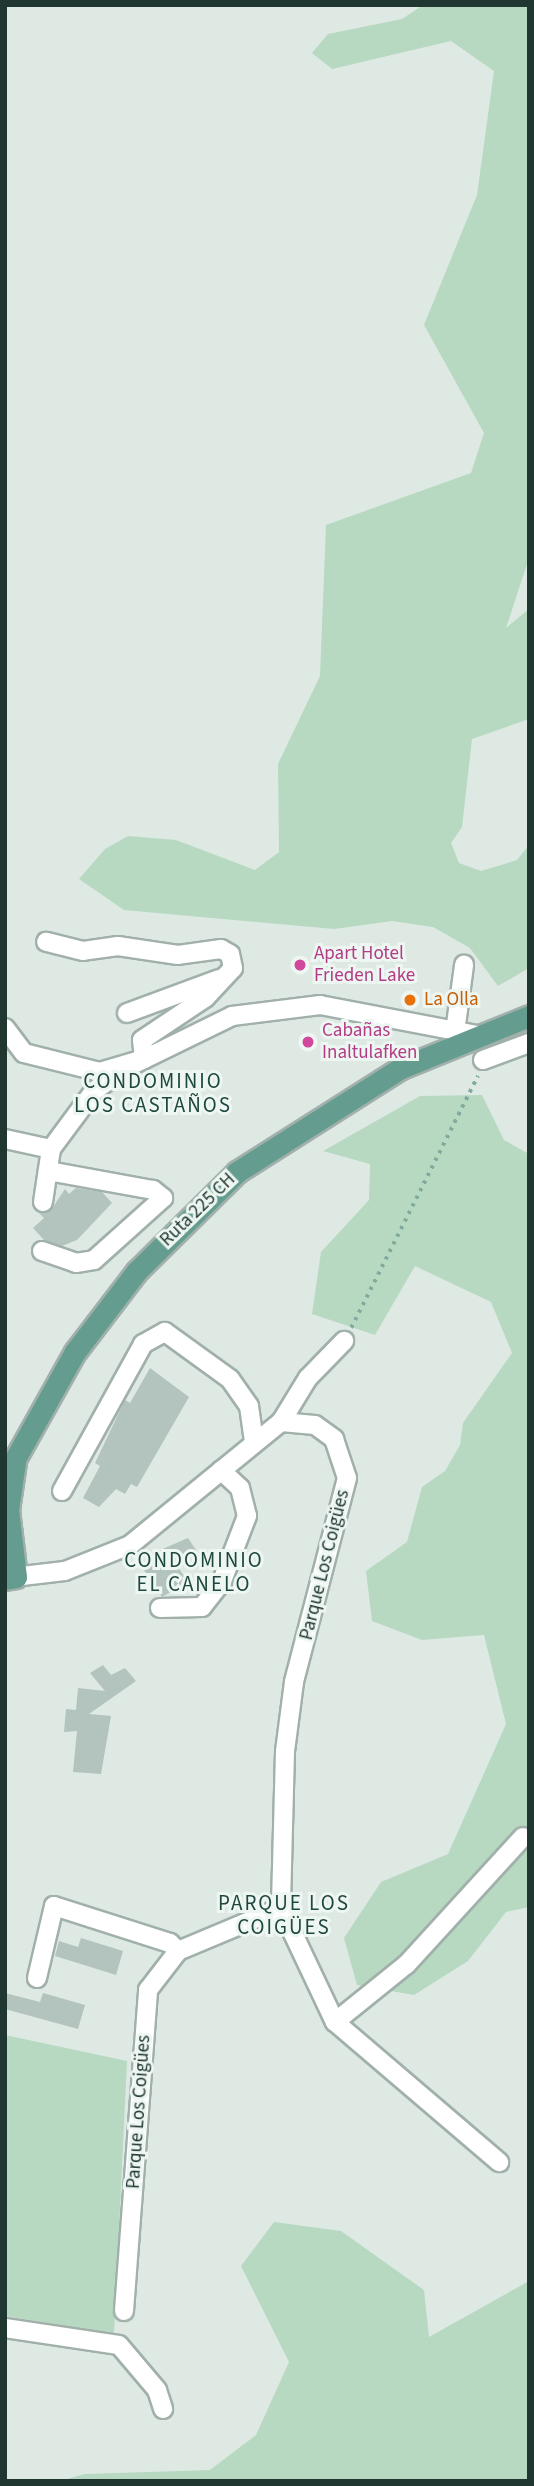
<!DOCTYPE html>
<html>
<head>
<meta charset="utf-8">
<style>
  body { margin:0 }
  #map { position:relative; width:534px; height:2486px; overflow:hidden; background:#dee9e4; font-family:"Source Sans 3",sans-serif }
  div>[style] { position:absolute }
  .green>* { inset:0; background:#b7d9c1 }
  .building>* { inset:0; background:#b3c3bd }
  .path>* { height:3.5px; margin-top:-1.75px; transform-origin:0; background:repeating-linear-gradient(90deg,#80ab9e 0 3.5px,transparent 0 8.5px) }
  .roads { filter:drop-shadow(2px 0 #a1b0ab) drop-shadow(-2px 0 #a1b0ab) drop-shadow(0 2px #a1b0ab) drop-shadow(0 -2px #a1b0ab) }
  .minor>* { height:18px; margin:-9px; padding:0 9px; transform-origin:9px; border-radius:9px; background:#fff }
  .major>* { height:21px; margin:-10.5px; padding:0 10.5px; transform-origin:10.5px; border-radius:10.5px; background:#649c8f }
  .dots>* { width:19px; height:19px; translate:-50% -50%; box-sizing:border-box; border:4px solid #eef6f2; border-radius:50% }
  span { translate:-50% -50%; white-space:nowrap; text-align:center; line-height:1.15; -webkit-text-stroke:6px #eef6f2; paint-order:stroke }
  .hotel-label { font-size:19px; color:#b23c85 }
  .left { translate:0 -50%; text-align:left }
  .food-label { font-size:19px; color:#c56008 }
  .street-label { font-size:19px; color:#203731 }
  .neighbourhood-label { font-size:21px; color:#1e483e; letter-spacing:2px }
  .frame { position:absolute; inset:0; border:7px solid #203731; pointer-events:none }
</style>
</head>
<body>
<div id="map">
  <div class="green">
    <div style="clip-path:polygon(423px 5px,529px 5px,529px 558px,506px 628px,529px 609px,529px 719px,472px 739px,462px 827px,451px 843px,459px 863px,481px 871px,517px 860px,529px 845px,529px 968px,498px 986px,470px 948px,433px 927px,392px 921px,334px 929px,124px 910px,79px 879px,105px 849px,128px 836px,176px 840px,255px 870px,279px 852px,278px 764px,320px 676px,326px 525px,471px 473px,484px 433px,424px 325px,477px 195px,494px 71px,451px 41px,332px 69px,312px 53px,328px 34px,402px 19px)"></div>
    <div style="clip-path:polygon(482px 1095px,504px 1140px,529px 1154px,529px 1907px,506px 1912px,468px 1961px,414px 1995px,357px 1985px,344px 1938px,381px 1882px,448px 1854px,506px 1724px,484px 1635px,422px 1640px,372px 1621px,366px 1571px,407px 1542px,422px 1487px,445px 1471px,460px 1445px,463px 1423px,512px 1353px,491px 1302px,415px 1266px,375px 1335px,312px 1314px,321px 1252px,369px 1200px,370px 1164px,323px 1151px,420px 1096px)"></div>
    <div style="clip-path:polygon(5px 2035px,127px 2061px,114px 2334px,5px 2316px)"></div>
    <div style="clip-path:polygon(274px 2222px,341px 2231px,424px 2290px,429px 2337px,529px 2281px,529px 2481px,60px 2481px,85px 2474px,210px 2470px,256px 2435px,289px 2362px,241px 2266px)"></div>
  </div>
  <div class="building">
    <div style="clip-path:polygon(76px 1188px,102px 1192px,112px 1203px,77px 1240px,62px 1246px,44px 1240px,33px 1228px,44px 1218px,39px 1213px,51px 1210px,65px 1189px,69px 1194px)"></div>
    <div style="clip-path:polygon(150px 1368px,189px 1397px,137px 1487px,131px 1484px,125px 1494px,116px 1489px,99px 1507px,83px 1498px,100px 1466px,95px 1463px,125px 1400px,130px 1403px)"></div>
    <div style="clip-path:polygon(188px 1538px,196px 1550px,176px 1564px,188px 1582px,162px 1597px,144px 1570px,156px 1562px,151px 1554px)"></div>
    <div style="clip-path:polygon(103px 1665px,111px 1675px,125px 1668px,136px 1681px,89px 1714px,111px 1716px,101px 1774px,73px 1772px,77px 1731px,64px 1732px,66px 1709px,76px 1710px,78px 1688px,105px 1691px,90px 1673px)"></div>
    <div style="clip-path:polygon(81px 1938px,123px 1951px,116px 1975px,55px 1956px,59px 1941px,78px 1947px)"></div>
    <div style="clip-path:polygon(5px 1993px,40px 2002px,43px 1993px,85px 2005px,78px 2029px,5px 2009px)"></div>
  </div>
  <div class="path">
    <div style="left:351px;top:1328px;width:282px;rotate:-63.3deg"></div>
  </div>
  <div class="roads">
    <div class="minor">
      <div style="left:127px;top:1013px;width:98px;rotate:-20.3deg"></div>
      <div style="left:5px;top:1028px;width:31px;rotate:53deg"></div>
      <div style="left:24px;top:1053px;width:78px;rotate:14deg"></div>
      <div style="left:100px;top:1072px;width:46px;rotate:-16.5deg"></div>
      <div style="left:144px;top:1059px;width:19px;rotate:-96deg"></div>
      <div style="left:142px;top:1040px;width:76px;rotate:-33.7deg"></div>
      <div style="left:205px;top:998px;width:41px;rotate:-47deg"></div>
      <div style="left:233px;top:968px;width:14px;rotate:-102deg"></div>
      <div style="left:230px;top:954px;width:10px;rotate:-151deg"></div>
      <div style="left:221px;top:949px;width:43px;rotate:172.1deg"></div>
      <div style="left:178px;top:955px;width:61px;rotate:-171.5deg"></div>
      <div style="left:118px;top:946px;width:35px;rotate:172deg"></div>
      <div style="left:83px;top:951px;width:38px;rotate:-166deg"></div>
      <div style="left:455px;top:1032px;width:68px;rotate:-82.3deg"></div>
      <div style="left:483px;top:1060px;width:49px;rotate:-20.3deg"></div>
      <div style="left:5px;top:1139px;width:47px;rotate:12.3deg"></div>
      <div style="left:43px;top:1202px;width:54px;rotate:-81.4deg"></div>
      <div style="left:51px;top:1149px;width:72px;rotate:-53.4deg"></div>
      <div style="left:94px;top:1091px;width:39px;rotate:-36deg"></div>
      <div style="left:126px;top:1068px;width:118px;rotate:-26.1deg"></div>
      <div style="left:232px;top:1016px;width:89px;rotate:-7.1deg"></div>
      <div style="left:320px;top:1005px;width:160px;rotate:10.8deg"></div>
      <div style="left:42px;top:1251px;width:36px;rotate:19deg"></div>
      <div style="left:76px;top:1263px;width:18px;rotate:-9deg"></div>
      <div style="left:94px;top:1260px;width:93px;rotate:-41.9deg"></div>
      <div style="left:163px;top:1198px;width:13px;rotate:-141deg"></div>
      <div style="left:153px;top:1190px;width:107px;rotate:-169.7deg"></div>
      <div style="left:281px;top:1422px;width:52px;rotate:-58.5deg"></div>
      <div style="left:308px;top:1378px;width:52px;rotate:-45.8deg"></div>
      <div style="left:62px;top:1491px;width:168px;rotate:-61.1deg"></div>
      <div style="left:143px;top:1344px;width:25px;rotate:-29deg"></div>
      <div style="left:165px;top:1332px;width:80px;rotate:35.9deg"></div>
      <div style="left:230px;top:1379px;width:33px;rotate:55deg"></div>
      <div style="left:249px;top:1406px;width:35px;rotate:82deg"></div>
      <div style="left:5px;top:1578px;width:60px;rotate:-6.7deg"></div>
      <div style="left:65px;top:1571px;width:70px;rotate:-21.8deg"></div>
      <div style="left:130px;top:1545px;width:195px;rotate:-39.2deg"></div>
      <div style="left:281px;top:1422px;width:34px;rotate:5deg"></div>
      <div style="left:315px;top:1425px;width:24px;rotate:36deg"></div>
      <div style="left:334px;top:1439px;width:41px;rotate:71.6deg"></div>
      <div style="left:347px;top:1478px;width:211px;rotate:104.6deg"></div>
      <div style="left:294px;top:1682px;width:70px;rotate:97.4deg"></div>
      <div style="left:285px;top:1751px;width:157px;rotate:91.5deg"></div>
      <div style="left:281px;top:1908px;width:126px;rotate:64.7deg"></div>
      <div style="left:335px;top:2022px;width:216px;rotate:40.5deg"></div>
      <div style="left:160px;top:1608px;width:42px;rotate:-1.4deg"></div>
      <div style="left:202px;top:1607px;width:33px;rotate:-52deg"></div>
      <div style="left:222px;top:1581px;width:70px;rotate:-69deg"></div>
      <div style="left:247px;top:1516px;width:29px;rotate:-104deg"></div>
      <div style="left:240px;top:1488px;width:26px;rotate:-137deg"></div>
      <div style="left:37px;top:1978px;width:74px;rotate:-76.7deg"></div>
      <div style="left:54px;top:1906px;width:122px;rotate:17.7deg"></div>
      <div style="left:170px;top:1943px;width:11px;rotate:45deg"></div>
      <div style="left:335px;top:2022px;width:92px;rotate:-38.9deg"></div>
      <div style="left:407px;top:1964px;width:172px;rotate:-47.6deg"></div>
      <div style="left:124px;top:2311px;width:322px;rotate:-85.7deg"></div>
      <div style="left:148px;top:1990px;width:49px;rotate:-52.4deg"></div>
      <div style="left:178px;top:1951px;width:112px;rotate:-22.7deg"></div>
      <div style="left:5px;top:2328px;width:115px;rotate:8.5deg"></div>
      <div style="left:119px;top:2345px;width:59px;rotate:49.8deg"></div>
      <div style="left:157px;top:2390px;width:20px;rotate:72deg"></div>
    </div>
    <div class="major">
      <div style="left:5px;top:1477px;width:143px;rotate:-60.8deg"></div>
      <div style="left:75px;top:1352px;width:102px;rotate:-52.6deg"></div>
      <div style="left:137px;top:1271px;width:141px;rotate:-44.7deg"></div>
      <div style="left:237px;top:1172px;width:194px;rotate:-32.4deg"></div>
      <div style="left:401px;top:1068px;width:138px;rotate:-22.1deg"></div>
      <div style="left:5px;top:1579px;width:11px;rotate:-10deg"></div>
      <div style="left:16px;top:1577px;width:67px;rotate:-96.8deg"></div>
      <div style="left:8px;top:1510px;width:49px;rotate:-81.7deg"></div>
    </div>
  </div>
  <div class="dots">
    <div style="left:300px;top:965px;background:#d1479c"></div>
    <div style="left:410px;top:1000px;background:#e8710a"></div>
    <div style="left:308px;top:1042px;background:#d1479c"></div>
  </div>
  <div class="hotel-label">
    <span class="left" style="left:314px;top:965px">Apart Hotel<br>Frieden Lake</span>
    <span class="left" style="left:322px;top:1042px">Cabañas<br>Inaltulafken</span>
  </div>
  <div class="food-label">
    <span class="left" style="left:424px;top:1000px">La Olla</span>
  </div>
  <div class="street-label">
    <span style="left:198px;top:1210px;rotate:-44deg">Ruta 225 CH</span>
    <span style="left:325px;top:1565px;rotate:-76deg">Parque Los Coigües</span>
    <span style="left:139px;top:2112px;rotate:-86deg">Parque Los Coigües</span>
  </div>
  <div class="neighbourhood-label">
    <span style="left:153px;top:1093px">CONDOMINIO<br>LOS CASTAÑOS</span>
    <span style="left:194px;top:1572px">CONDOMINIO<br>EL CANELO</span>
    <span style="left:284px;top:1915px">PARQUE LOS<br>COIGÜES</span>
  </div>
  <div class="frame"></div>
</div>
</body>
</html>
